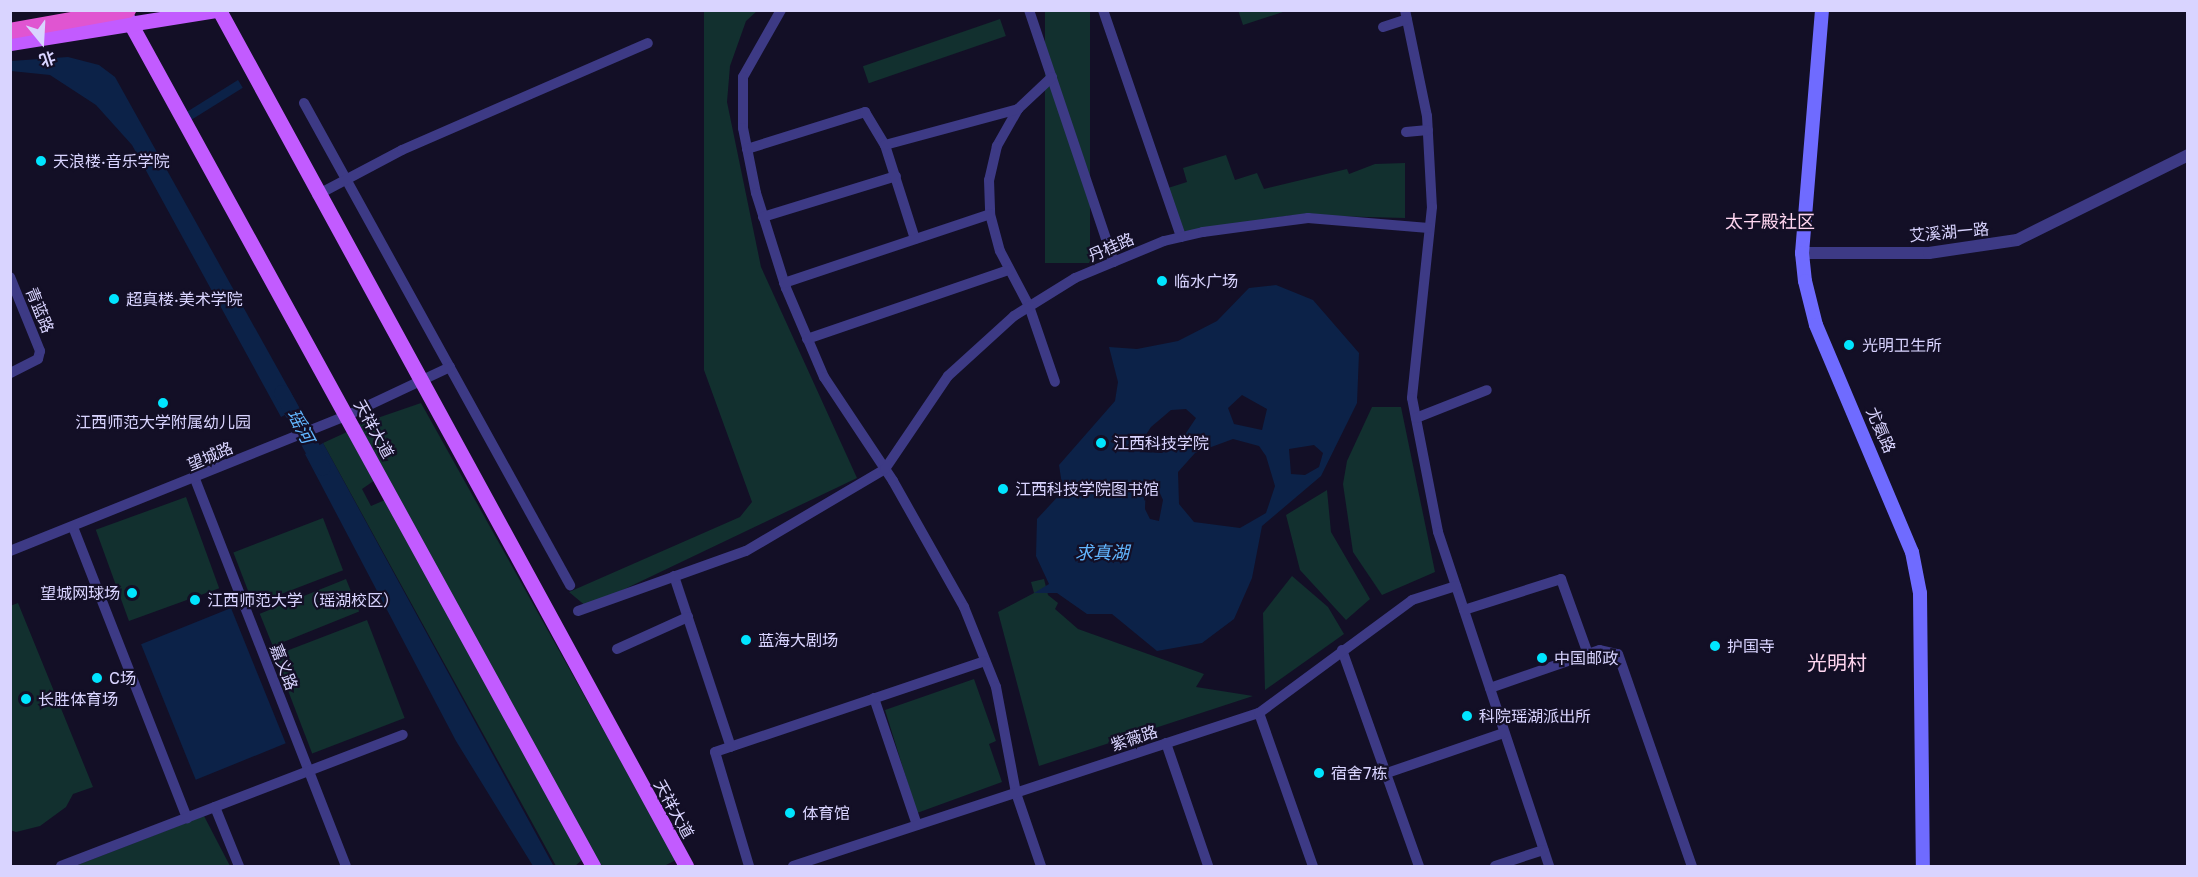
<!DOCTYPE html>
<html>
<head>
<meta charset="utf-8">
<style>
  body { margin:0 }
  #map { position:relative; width:2198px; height:877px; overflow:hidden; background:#130f26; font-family:"Golos Text","Noto Sans SC",sans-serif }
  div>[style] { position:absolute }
  .green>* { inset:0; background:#12302f; transform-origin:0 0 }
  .water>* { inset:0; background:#0c2248; transform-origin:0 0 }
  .river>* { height:16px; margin:-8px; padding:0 8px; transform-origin:8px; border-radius:8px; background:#0c2248 }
  .minor>* { height:10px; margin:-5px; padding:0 5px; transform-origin:5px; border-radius:5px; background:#3d3a85 }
  .tertiary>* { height:12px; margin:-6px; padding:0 6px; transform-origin:6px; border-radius:6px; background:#3d3a85 }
  .secondary>* { height:14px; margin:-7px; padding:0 7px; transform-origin:7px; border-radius:7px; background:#6f6bff }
  .primary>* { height:15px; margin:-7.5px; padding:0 7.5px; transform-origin:7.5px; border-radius:7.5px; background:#c25bff }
  .trunk>* { height:16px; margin:-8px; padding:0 8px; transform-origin:8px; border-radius:8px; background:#e055d1 }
  .dots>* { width:16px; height:16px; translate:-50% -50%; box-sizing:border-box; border:3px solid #130f26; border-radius:50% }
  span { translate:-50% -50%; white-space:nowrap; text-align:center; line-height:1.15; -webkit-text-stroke:4.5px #130f26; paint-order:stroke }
  .poi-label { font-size:16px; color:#d9d4ff }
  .left { translate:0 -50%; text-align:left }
  .right { translate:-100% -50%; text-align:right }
  .street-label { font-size:16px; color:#d9d4ff }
  .neighbourhood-label { font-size:18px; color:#ffd6f0 }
  .water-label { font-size:18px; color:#62b6ff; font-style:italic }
  .quarter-label { font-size:20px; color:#ffd6f0 }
  .frame { position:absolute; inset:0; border:12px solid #d9d4ff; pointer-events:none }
  .north { position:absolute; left:12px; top:12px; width:60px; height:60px; -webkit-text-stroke:4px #130f26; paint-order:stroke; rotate:162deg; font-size:16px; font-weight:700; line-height:24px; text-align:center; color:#d9d4ff }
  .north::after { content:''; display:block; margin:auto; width:21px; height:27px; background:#d9d4ff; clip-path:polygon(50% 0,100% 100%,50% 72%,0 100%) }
</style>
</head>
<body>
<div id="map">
  <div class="green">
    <div style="clip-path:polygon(1238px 10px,1286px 10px,1286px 11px,1243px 25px)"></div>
    <div style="clip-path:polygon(704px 11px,757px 11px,746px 21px,730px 66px,727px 102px,761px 267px,857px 478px,587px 607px,569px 592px,740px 517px,752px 502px,704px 370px)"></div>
    <div style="left:1045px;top:11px;width:45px;height:252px"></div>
    <div style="left:1000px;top:19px;width:18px;height:145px;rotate:71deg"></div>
    <div style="clip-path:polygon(1226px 155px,1235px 180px,1257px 173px,1264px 189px,1347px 169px,1349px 174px,1375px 164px,1405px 163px,1405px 218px,1293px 215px,1184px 232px,1168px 188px,1187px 182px,1183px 168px)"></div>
    <div style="clip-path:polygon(421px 403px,676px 860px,664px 866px,600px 866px,357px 425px)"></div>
    <div style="clip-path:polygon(1372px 407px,1401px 407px,1435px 572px,1382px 595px,1353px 552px,1343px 484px,1347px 461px)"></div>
    <div style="clip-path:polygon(347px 432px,375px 480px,362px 489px,371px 506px,385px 500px,582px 860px,575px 866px,556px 866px,323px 443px)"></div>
    <div style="clip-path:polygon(1327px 490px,1331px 532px,1370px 599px,1346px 620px,1300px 570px,1286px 515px)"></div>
    <div style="left:186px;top:497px;width:97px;height:96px;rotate:70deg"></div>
    <div style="left:323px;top:518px;width:56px;height:96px;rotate:69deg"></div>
    <div style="clip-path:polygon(1292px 576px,1328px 607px,1344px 634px,1265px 690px,1263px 613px)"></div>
    <div style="left:346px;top:579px;width:35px;height:93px;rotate:68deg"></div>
    <div style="clip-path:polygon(1044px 579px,1048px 595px,1058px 603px,1055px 609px,1078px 629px,1204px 674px,1196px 687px,1253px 696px,1039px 766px,998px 612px,1034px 593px,1031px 582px)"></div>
    <div style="clip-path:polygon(18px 603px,93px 787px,73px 794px,66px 807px,40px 826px,16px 832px,10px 830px,10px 606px)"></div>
    <div style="left:367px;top:620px;width:105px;height:99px;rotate:69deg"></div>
    <div style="clip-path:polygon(974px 679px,996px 741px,989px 744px,1002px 782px,917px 813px,885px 710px)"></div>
    <div style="clip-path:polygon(204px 816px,230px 866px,75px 866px)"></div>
  </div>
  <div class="water">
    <div style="clip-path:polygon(68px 57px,99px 65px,115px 77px,299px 407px,281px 417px,132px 145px,96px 105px,50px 75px,11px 71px,11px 61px)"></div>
    <div style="left:238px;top:80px;width:9px;height:61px;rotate:58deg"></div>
    <div style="clip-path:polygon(evenodd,1276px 285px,1313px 300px,1359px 353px,1357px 403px,1321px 476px,1262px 526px,1252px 578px,1234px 619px,1202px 643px,1157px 651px,1112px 614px,1087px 614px,1057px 593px,1034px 593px,1049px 584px,1036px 556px,1037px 519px,1063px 491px,1059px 465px,1115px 401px,1118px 382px,1109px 347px,1137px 349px,1178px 341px,1217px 321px,1249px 288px,1276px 285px,1242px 395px,1267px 409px,1262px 430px,1234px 424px,1228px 408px,1242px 395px,1276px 285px,1186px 409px,1196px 418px,1186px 433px,1162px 453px,1144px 452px,1141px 442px,1151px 427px,1171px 410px,1186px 409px,1276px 285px,1233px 439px,1259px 446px,1266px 456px,1275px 486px,1266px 513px,1240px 528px,1194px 522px,1179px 504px,1178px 472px,1195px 453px,1233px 439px,1276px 285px,1314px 445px,1323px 453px,1319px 467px,1305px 475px,1291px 474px,1289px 449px,1314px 445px,1276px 285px,1146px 480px,1154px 480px,1163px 500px,1159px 521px,1150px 519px,1145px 509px,1146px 480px)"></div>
    <div style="clip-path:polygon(323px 443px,553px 865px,555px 866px,533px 866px,456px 741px,305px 454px)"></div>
    <div style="left:231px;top:608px;width:146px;height:97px;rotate:68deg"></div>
  </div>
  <div class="river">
    <div style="left:282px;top:393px;width:85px;rotate:61.3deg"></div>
  </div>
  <div class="minor">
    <div style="left:781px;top:10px;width:77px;rotate:119.6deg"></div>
    <div style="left:743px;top:77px;width:51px;rotate:90deg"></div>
    <div style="left:743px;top:128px;width:66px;rotate:78.7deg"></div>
    <div style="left:756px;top:193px;width:100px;rotate:72.5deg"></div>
    <div style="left:786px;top:288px;width:97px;rotate:66.9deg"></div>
    <div style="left:824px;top:377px;width:125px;rotate:56.4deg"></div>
    <div style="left:893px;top:481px;width:145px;rotate:60.6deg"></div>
    <div style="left:964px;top:607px;width:86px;rotate:68.2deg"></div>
    <div style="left:996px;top:687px;width:108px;rotate:79.3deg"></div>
    <div style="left:1016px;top:793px;width:77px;rotate:71.1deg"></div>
    <div style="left:1029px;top:10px;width:266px;rotate:71.4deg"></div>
    <div style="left:1103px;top:10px;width:240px;rotate:71deg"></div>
    <div style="left:1405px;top:10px;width:108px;rotate:78.3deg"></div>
    <div style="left:1427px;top:116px;width:91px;rotate:86.9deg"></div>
    <div style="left:1432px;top:207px;width:192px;rotate:96deg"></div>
    <div style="left:1412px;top:398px;width:136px;rotate:79deg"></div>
    <div style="left:1438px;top:532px;width:352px;rotate:71.6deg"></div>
    <div style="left:1383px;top:27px;width:25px;rotate:-18deg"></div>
    <div style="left:1052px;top:77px;width:47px;rotate:136.7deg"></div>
    <div style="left:1018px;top:109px;width:43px;rotate:119.6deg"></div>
    <div style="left:997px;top:146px;width:35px;rotate:103deg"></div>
    <div style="left:989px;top:180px;width:34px;rotate:88deg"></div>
    <div style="left:990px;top:214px;width:38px;rotate:75deg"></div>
    <div style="left:1000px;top:251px;width:62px;rotate:62.2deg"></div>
    <div style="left:1029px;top:306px;width:80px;rotate:71.1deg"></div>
    <div style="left:304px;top:103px;width:551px;rotate:61.11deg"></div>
    <div style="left:1406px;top:132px;width:22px;rotate:-5deg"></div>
    <div style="left:747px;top:149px;width:124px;rotate:-17.4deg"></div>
    <div style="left:865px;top:112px;width:39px;rotate:59deg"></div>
    <div style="left:317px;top:195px;width:96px;rotate:-27.9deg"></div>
    <div style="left:402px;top:150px;width:268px;rotate:-23.5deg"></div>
    <div style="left:763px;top:217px;width:139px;rotate:-17.1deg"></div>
    <div style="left:915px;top:239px;width:99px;rotate:-107.7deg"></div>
    <div style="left:885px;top:145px;width:138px;rotate:-15.1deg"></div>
    <div style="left:10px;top:277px;width:80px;rotate:67.9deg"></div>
    <div style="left:40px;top:351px;width:8px;rotate:104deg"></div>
    <div style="left:38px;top:359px;width:31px;rotate:153deg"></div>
    <div style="left:784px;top:283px;width:217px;rotate:-18.5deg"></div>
    <div style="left:807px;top:339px;width:213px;rotate:-18.9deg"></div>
    <div style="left:1416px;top:418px;width:76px;rotate:-21.5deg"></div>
    <div style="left:195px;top:479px;width:415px;rotate:68.7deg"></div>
    <div style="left:73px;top:527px;width:313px;rotate:68.6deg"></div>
    <div style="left:10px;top:551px;width:362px;rotate:-21.9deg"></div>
    <div style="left:346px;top:416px;width:115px;rotate:-25.2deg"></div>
    <div style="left:674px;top:576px;width:180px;rotate:71.6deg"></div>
    <div style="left:1464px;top:610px;width:102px;rotate:-17.7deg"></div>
    <div style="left:1561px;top:579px;width:80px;rotate:70.2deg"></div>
    <div style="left:578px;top:611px;width:178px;rotate:-19.7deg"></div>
    <div style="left:746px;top:551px;width:161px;rotate:-30.5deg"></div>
    <div style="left:885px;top:469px;width:112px;rotate:-55.9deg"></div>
    <div style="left:948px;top:376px;width:89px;rotate:-42.3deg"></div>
    <div style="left:1014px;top:316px;width:72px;rotate:-31.9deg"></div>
    <div style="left:1075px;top:278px;width:96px;rotate:-22.6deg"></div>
    <div style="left:1164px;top:241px;width:40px;rotate:-13deg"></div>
    <div style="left:1203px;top:232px;width:106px;rotate:-7.6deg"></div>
    <div style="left:1308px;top:218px;width:121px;rotate:4.7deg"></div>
    <div style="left:617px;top:649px;width:78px;rotate:-24.3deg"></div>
    <div style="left:1342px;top:650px;width:229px;rotate:70.4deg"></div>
    <div style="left:1490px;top:688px;width:116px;rotate:-19.1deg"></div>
    <div style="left:1600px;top:650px;width:18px;rotate:13deg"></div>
    <div style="left:1618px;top:654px;width:225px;rotate:70.8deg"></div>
    <div style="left:874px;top:698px;width:134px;rotate:71.3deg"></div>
    <div style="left:1259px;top:713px;width:162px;rotate:70.6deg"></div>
    <div style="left:1166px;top:743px;width:130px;rotate:71.1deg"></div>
    <div style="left:1387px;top:773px;width:124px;rotate:-18.9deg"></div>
    <div style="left:215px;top:807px;width:64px;rotate:67.9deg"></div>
    <div style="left:61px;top:866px;width:366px;rotate:-21deg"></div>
    <div style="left:749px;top:866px;width:119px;rotate:-106.6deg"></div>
    <div style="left:715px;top:752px;width:285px;rotate:-18.6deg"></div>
    <div style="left:793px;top:866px;width:490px;rotate:-18.2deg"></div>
    <div style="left:1259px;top:713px;width:190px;rotate:-36.4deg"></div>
    <div style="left:1412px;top:600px;width:46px;rotate:-17.7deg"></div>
    <div style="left:1495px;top:866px;width:51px;rotate:-18.4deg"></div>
  </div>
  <div class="tertiary">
    <div style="left:1802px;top:253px;width:127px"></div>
    <div style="left:1929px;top:253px;width:89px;rotate:-8.4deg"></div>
    <div style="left:2017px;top:240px;width:191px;rotate:-26.4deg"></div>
  </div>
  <div class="secondary">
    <div style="left:1822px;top:10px;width:244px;rotate:94.7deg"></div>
    <div style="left:1802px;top:253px;width:28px;rotate:84deg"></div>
    <div style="left:1805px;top:281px;width:45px;rotate:76deg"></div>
    <div style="left:1816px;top:325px;width:246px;rotate:67.1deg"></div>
    <div style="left:1912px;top:552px;width:42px;rotate:79deg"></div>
    <div style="left:1920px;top:593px;width:273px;rotate:89.4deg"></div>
  </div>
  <div class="primary">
    <div style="left:123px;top:10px;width:977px;rotate:61.23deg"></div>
    <div style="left:219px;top:10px;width:975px;rotate:61.38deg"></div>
    <div style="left:10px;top:43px;width:210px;rotate:-9.1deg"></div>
  </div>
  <div class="trunk">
    <div style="left:10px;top:31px;width:120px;rotate:-10.1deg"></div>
  </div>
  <div class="dots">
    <div style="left:41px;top:161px;background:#00e5ff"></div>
    <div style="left:1162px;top:281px;background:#00e5ff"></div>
    <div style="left:114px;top:299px;background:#00e5ff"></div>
    <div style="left:1849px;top:345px;background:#00e5ff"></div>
    <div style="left:163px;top:403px;background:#00e5ff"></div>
    <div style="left:1101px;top:443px;background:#00e5ff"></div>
    <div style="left:1003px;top:489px;background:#00e5ff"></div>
    <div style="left:132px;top:593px;background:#00e5ff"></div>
    <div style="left:195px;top:600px;background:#00e5ff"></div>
    <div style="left:746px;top:640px;background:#00e5ff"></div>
    <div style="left:1715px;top:646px;background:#00e5ff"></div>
    <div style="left:1542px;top:658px;background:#00e5ff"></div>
    <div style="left:97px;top:678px;background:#00e5ff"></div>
    <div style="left:26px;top:699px;background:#00e5ff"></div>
    <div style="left:1467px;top:716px;background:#00e5ff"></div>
    <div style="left:1319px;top:773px;background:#00e5ff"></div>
    <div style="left:790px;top:813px;background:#00e5ff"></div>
  </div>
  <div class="poi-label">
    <span class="left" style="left:53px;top:161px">天浪楼·音乐学院</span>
    <span class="left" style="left:1174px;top:281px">临水广场</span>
    <span class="left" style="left:126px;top:299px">超真楼·美术学院</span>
    <span class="left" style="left:1862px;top:345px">光明卫生所</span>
    <span style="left:163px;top:422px">江西师范大学附属幼儿园</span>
    <span class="left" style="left:1113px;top:443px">江西科技学院</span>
    <span class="left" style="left:1015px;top:489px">江西科技学院图书馆</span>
    <span class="right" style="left:120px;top:593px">望城网球场</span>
    <span class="left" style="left:207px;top:600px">江西师范大学（瑶湖校区）</span>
    <span class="left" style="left:758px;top:640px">蓝海大剧场</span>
    <span class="left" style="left:1727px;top:646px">护国寺</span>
    <span class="left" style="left:1554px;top:658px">中国邮政</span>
    <span class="left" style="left:109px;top:678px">C场</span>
    <span class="left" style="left:38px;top:699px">长胜体育场</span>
    <span class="left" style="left:1479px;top:716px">科院瑶湖派出所</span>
    <span class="left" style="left:1331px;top:773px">宿舍7栋</span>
    <span class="left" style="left:802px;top:813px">体育馆</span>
  </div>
  <div class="street-label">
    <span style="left:1949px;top:232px;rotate:-5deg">艾溪湖一路</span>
    <span style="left:1111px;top:247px;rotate:-23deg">丹桂路</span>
    <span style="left:40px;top:310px;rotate:68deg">青蓝路</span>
    <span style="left:374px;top:429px;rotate:61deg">天祥大道</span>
    <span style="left:1881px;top:430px;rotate:66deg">尤氨路</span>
    <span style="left:210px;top:456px;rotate:-23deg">望城路</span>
    <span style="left:284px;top:667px;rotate:69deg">嘉义路</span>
    <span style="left:1134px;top:738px;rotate:-18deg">紫薇路</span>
    <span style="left:674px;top:809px;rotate:61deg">天祥大道</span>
  </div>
  <div class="neighbourhood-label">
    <span style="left:1770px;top:221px">太子殿社区</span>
  </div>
  <div class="water-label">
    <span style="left:301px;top:426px;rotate:62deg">瑶河</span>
    <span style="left:1102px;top:552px">求真湖</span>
  </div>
  <div class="quarter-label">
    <span style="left:1837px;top:662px">光明村</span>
  </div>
  <div class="frame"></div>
  <div class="north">北</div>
</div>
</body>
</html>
